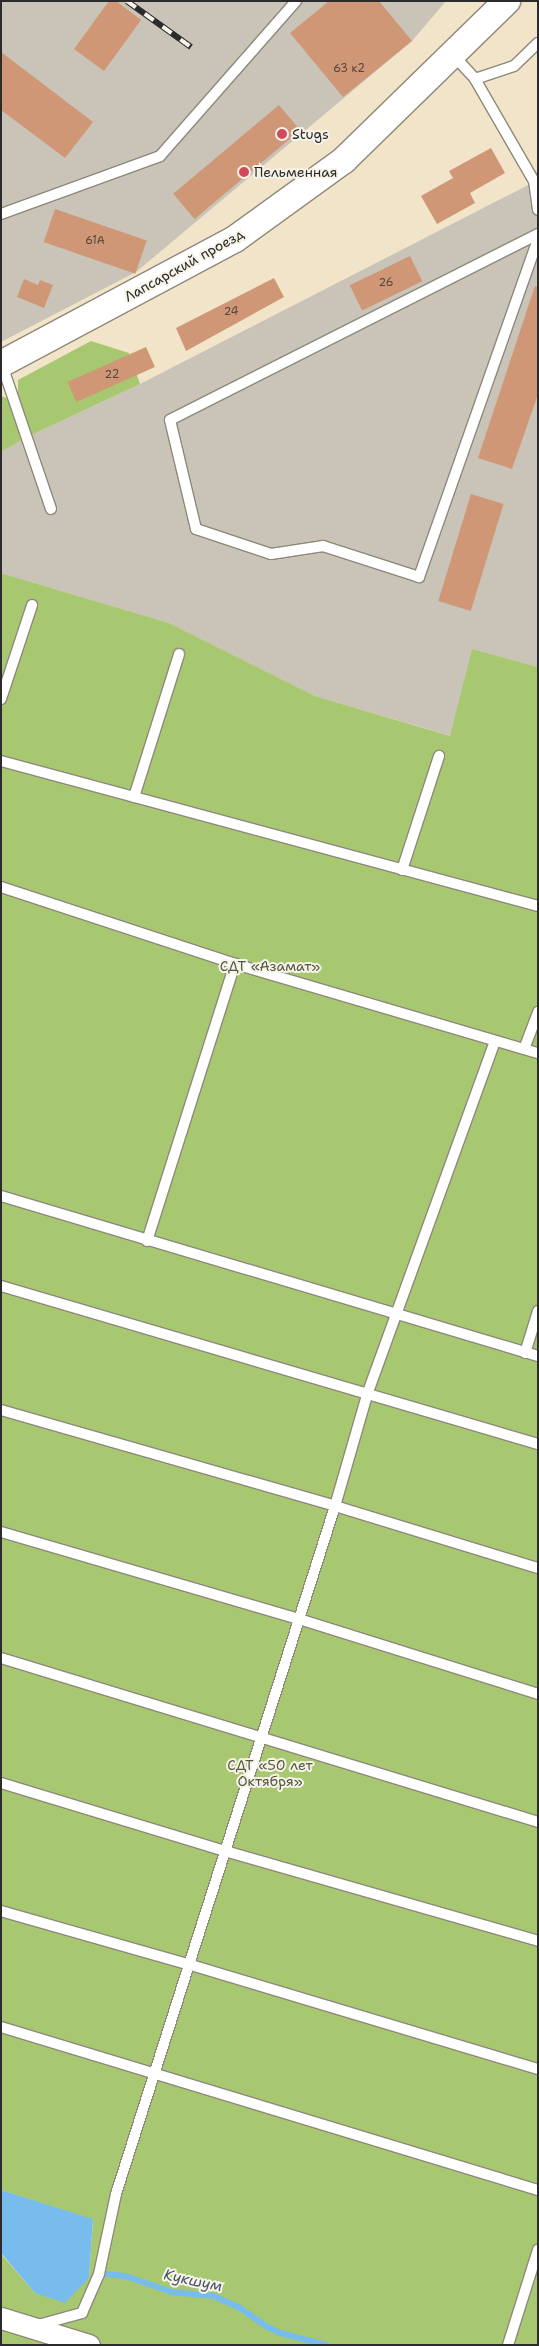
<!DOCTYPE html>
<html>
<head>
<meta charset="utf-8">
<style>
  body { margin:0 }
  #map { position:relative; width:539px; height:2346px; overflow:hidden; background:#f1e4c9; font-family:"Shantell Sans",sans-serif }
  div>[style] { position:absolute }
  .industrial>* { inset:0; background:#c9c3b8 }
  .green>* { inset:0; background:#a7c870 }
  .water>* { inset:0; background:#78bcee }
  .stream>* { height:5.5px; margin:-2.75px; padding:0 2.75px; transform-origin:2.75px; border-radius:2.75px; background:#78bcee }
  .building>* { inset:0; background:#d09776; transform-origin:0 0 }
  .roads { filter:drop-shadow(1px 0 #8e887a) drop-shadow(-1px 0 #8e887a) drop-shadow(0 1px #8e887a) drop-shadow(0 -1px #8e887a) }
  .service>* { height:10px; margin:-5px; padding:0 5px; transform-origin:5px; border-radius:5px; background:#fff }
  .minor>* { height:21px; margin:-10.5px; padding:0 10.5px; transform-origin:10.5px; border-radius:10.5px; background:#fff }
  .tertiary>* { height:26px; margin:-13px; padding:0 13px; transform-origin:13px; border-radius:13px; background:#fff }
  .rail>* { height:5.5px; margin-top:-2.75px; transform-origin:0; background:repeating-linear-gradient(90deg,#f7f3e8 0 11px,#2b2b2b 0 22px); box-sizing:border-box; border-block:1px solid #2b2b2b }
  .dots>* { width:14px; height:14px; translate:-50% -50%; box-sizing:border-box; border:2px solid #f7f3e8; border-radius:50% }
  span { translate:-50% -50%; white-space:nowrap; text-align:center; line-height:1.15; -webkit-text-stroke:4px #f7f3e8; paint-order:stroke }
  .number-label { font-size:11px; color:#54463e }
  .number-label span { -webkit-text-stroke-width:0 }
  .poi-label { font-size:14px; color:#2b2b2b }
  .left { translate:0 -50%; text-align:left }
  .street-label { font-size:14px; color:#2b2b2b }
  .park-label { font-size:14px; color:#505a40 }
  .water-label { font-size:15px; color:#425666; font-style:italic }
  .frame { position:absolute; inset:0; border:2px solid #2b2b2b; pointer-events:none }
</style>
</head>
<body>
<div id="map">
  <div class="industrial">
    <div style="clip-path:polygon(1px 1px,446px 1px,412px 41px,136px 272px,1px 342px)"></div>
    <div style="clip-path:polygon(538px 180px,538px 667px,472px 649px,451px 736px,315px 696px,169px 623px,1px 573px,1px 452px,27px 437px,140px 384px)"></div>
  </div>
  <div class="green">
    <div style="clip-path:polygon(91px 341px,129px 353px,140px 384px,27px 437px,1px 452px,1px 396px,18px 402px,18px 380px)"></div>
    <div style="clip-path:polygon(1px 573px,169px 623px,315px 696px,450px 736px,472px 649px,538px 667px,538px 2345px,1px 2345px,1px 2254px,35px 2293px,89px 2278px,93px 2220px,1px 2190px)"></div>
  </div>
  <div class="water">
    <div style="clip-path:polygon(1px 2190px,93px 2219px,89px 2278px,65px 2303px,35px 2293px,1px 2253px)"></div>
  </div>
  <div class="stream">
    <div style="left:106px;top:2274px;width:20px;rotate:6deg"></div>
    <div style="left:126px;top:2276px;width:49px;rotate:19.2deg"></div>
    <div style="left:172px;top:2292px;width:42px;rotate:5.4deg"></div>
    <div style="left:214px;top:2296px;width:27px;rotate:24deg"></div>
    <div style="left:239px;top:2307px;width:35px;rotate:35deg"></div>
    <div style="left:268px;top:2327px;width:14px;rotate:25deg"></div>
    <div style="left:281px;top:2333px;width:47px;rotate:14.9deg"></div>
  </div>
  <div class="building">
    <div style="clip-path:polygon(109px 1px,116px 1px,141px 20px,104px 71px,74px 49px)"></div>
    <div style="clip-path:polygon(329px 1px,379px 1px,412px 41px,343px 97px,290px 33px)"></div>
    <div style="clip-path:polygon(1px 52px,93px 122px,65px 158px,1px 110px)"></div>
    <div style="left:279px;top:105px;width:33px;height:138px;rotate:50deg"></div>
    <div style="clip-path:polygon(491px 148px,505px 173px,470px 193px,475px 203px,437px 224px,421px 196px,453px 178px,449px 171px)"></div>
    <div style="left:55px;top:209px;width:97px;height:35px;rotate:19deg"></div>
    <div style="left:410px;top:256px;width:28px;height:67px;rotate:64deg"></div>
    <div style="clip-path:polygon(274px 278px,284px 297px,186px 351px,176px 328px)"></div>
    <div style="clip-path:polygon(24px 279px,38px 285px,40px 280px,53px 285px,44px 308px,17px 297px)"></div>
    <div style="clip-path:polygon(535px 286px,538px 287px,538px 394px,512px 469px,478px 458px)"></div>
    <div style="left:146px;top:347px;width:22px;height:86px;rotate:66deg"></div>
    <div style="left:471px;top:494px;width:34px;height:112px;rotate:17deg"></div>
  </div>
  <div class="roads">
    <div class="service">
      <div style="left:453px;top:55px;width:33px;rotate:47deg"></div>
      <div style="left:475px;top:79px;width:118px;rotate:60deg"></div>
      <div style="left:534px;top:181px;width:29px;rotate:82deg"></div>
      <div style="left:475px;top:79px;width:41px;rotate:-18.4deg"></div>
      <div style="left:514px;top:66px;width:33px;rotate:-44deg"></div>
      <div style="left:1px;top:214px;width:169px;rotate:-20deg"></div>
      <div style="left:160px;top:156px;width:206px;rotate:-48.7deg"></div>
      <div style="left:538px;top:234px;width:412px;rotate:153.2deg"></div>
      <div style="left:170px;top:420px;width:112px;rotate:76.6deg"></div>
      <div style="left:196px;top:529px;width:79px;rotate:18.4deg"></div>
      <div style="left:271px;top:554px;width:53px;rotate:-8.7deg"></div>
      <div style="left:323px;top:546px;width:101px;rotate:17.9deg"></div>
      <div style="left:419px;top:577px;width:357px;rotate:-70.6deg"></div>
      <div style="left:2px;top:365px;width:152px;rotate:71.2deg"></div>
      <div style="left:1px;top:699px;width:99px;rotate:-71.7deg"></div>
      <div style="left:1px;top:761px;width:556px;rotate:15.11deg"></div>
      <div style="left:134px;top:797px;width:150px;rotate:-72.5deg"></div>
      <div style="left:402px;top:870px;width:120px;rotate:-72deg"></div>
      <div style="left:1px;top:887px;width:246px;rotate:18.2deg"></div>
      <div style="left:235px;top:964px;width:316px;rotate:16.4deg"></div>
      <div style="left:524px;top:1049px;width:40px;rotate:-69deg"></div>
      <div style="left:1px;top:1196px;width:560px;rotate:16.59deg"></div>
      <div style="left:147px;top:1241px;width:291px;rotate:-72.4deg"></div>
      <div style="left:1px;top:1286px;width:560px;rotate:16.4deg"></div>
      <div style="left:525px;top:1353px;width:44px;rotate:-72.8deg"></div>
      <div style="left:1px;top:1410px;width:348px;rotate:16deg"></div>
      <div style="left:335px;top:1506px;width:212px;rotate:17deg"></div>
      <div style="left:1px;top:1532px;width:310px;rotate:16.3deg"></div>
      <div style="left:299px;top:1619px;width:250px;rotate:17.4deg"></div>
      <div style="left:1px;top:1658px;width:561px;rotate:16.98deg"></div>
      <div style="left:1px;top:1783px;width:234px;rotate:16.9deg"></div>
      <div style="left:225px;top:1851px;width:326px;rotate:16deg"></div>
      <div style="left:1px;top:1911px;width:198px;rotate:15.9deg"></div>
      <div style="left:191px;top:1965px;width:362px;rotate:16.7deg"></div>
      <div style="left:1px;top:2027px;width:561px;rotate:16.89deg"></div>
      <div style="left:38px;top:2325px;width:46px;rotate:-15.3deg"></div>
      <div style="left:82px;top:2313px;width:43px;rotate:-66.4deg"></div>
      <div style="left:99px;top:2274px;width:82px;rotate:-78deg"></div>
      <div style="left:116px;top:2194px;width:722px;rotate:-72.34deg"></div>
      <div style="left:335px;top:1506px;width:119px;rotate:-73.9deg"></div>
      <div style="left:368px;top:1392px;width:373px;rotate:-70.1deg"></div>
      <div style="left:508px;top:2345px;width:100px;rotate:-72.5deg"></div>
    </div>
    <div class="minor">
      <div style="left:1px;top:2318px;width:92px;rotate:17.1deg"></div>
    </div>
    <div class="tertiary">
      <div style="left:1px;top:364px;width:265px;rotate:-28.1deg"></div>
      <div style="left:235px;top:239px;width:135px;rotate:-35.9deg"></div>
      <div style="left:344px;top:160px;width:228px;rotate:-44.3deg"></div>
    </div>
  </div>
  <div class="rail">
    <div style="left:127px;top:1px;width:79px;rotate:35.7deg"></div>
  </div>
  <div class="dots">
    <div style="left:282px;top:134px;background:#d1495b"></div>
    <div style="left:244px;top:172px;background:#d1495b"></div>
  </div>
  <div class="number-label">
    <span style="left:349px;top:69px">63 к2</span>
    <span style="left:95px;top:241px">61А</span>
    <span style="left:386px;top:283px">26</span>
    <span style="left:231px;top:312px">24</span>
    <span style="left:112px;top:375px">22</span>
  </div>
  <div class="poi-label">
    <span class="left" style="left:292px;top:134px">Stugs</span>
    <span class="left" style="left:254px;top:172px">Пельменная</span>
  </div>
  <div class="street-label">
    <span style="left:184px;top:265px;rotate:-29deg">Лапсарский проезд</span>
  </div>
  <div class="park-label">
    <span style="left:270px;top:966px">СДТ «Азамат»</span>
    <span style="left:270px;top:1773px">СДТ «50 лет<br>Октября»</span>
  </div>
  <div class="water-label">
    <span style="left:193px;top:2281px;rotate:12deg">Кукшум</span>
  </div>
  <div class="frame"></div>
</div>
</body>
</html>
